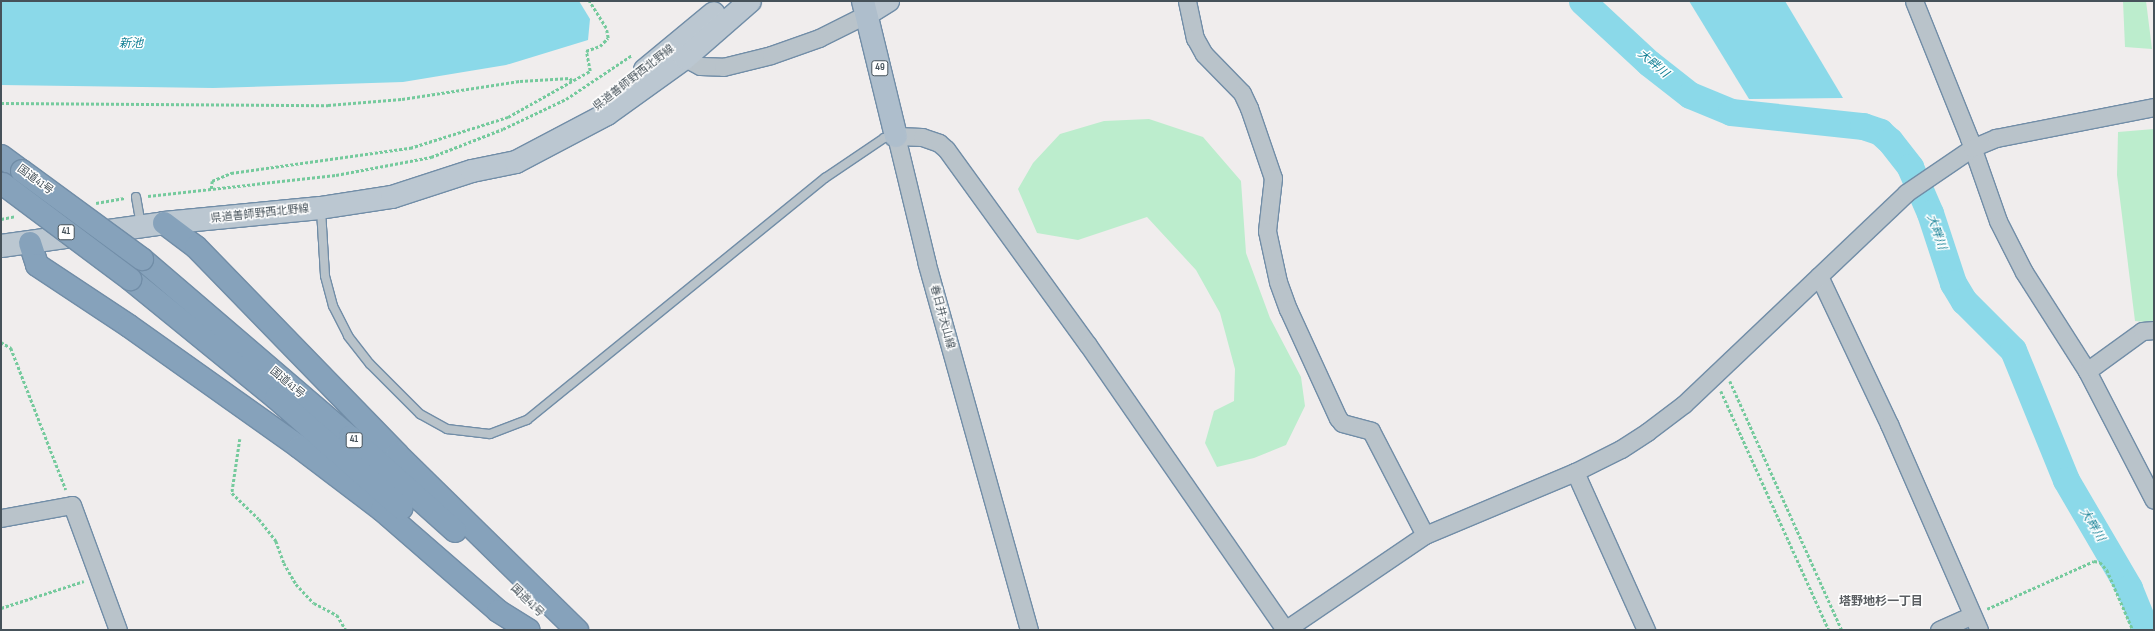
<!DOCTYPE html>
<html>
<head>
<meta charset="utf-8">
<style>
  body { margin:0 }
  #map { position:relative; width:2155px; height:631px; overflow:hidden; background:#f0eded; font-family:"Sofia Sans Condensed","Noto Sans JP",sans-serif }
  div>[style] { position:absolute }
  .green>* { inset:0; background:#bcedcd }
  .water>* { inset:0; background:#8bd9e9 }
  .river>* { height:27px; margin:-13.5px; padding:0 13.5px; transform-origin:13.5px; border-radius:13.5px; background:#8bd9e9 }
  .path>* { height:2.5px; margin-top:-1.25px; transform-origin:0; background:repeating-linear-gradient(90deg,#75ca9d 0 3px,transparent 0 5px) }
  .roads { filter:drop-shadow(1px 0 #718da7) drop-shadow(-1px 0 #718da7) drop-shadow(0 1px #718da7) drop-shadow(0 -1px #718da7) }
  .lane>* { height:8px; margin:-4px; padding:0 4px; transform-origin:4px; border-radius:4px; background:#b9c3ca }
  .street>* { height:17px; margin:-8.5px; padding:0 8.5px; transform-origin:8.5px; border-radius:8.5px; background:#b9c3ca }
  .secondary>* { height:22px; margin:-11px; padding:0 11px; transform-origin:11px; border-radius:11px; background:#bbc7d1 }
  .primary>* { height:22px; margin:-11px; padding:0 11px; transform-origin:11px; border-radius:11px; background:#aebecc }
  .highway>* { height:22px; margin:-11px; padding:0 11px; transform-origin:11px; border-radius:11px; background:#86a2bb }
  .bridges { filter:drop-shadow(1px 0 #718da7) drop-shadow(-1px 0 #718da7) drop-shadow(0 1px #718da7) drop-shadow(0 -1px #718da7) }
  .highway-bridge>* { height:22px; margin:-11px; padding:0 11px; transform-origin:11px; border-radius:11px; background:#86a2bb }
  span { translate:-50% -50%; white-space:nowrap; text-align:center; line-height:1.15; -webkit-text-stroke:3px #fff; paint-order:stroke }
  .shield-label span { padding:1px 3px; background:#fff; border:1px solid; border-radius:3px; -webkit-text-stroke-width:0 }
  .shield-label { font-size:10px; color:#46525a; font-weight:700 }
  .street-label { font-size:11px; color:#46525a }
  .water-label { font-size:12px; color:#107f94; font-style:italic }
  .neighbourhood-label { font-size:12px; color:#5a5e62; font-weight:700 }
  .frame { position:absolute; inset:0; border:2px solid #46525a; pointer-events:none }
</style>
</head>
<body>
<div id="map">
  <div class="green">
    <div style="clip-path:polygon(2123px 1px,2146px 1px,2152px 49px,2125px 47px)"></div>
    <div style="clip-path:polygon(1149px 119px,1203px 137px,1241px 181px,1246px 253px,1270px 318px,1301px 377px,1305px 406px,1286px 445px,1254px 458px,1217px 467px,1205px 443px,1214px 411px,1234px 401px,1235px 369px,1220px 313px,1196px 270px,1147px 217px,1078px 240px,1037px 233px,1018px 189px,1033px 163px,1060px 134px,1104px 121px)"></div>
    <div style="clip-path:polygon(2154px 129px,2154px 323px,2135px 321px,2117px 175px,2118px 132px)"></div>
  </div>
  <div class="water">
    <div style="clip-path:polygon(1px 1px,579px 1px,590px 19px,588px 40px,506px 65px,403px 82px,213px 88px,1px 85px)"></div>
    <div style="clip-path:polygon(1689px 1px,1785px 1px,1843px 98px,1749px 99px)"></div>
  </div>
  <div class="river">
    <div style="left:1582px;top:1px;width:91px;rotate:42.8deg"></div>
    <div style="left:1649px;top:63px;width:52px;rotate:38deg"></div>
    <div style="left:1690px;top:95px;width:44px;rotate:22.5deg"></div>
    <div style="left:1731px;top:112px;width:133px;rotate:6.1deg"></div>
    <div style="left:1863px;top:126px;width:18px;rotate:19deg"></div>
    <div style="left:1880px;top:132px;width:13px;rotate:42deg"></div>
    <div style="left:1890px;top:141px;width:33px;rotate:52deg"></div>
    <div style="left:1910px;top:167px;width:50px;rotate:66.5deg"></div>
    <div style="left:1930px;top:213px;width:74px;rotate:71.8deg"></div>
    <div style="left:1953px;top:283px;width:21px;rotate:59deg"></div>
    <div style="left:1964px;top:301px;width:69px;rotate:45deg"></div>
    <div style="left:2013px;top:350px;width:140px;rotate:67.8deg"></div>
    <div style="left:2066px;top:480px;width:125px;rotate:59.7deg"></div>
    <div style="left:2129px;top:588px;width:45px;rotate:68deg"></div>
  </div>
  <div class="path">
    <div style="left:1px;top:103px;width:327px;rotate:0.4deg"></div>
    <div style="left:328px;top:105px;width:74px;rotate:-4.6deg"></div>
    <div style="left:402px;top:99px;width:119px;rotate:-8.7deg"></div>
    <div style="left:520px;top:81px;width:50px;rotate:-3.4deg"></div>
    <div style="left:570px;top:78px;width:4px;rotate:56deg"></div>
    <div style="left:211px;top:189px;width:8px;rotate:-83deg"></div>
    <div style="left:212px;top:181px;width:21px;rotate:-23deg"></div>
    <div style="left:231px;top:173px;width:181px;rotate:-8deg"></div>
    <div style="left:410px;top:148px;width:103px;rotate:-17.6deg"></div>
    <div style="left:508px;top:117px;width:94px;rotate:-29.3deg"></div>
    <div style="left:590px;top:71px;width:20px;rotate:-101deg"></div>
    <div style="left:586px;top:51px;width:15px;rotate:-20deg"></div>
    <div style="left:600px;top:46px;width:11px;rotate:-45deg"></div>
    <div style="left:608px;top:38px;width:10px;rotate:-101deg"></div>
    <div style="left:606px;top:28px;width:32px;rotate:-122deg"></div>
    <div style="left:148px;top:196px;width:189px;rotate:-6.4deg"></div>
    <div style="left:336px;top:175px;width:97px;rotate:-10.7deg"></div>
    <div style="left:431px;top:157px;width:77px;rotate:-21.3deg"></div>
    <div style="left:503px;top:129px;width:70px;rotate:-25.5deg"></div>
    <div style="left:566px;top:99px;width:79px;rotate:-33.7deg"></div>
    <div style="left:96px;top:203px;width:29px;rotate:-10deg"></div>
    <div style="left:1px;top:219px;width:15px;rotate:-11deg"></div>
    <div style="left:1px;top:342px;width:12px;rotate:31deg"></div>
    <div style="left:11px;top:348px;width:152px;rotate:68.8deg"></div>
    <div style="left:1730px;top:381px;width:273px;rotate:65.8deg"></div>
    <div style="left:1721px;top:391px;width:262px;rotate:65.7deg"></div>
    <div style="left:240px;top:439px;width:55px;rotate:98.4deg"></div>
    <div style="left:232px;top:493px;width:37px;rotate:44deg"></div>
    <div style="left:259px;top:519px;width:28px;rotate:52deg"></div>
    <div style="left:276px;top:541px;width:23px;rotate:70deg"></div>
    <div style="left:284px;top:563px;width:24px;rotate:60deg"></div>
    <div style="left:296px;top:584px;width:26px;rotate:47deg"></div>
    <div style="left:314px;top:603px;width:26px;rotate:28deg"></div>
    <div style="left:337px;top:615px;width:17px;rotate:59deg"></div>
    <div style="left:1px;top:608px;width:87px;rotate:-18deg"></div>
    <div style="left:1987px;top:609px;width:117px;rotate:-24.2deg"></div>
    <div style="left:2094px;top:561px;width:6px;rotate:9deg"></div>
    <div style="left:2100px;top:562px;width:11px;rotate:49deg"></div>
    <div style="left:2107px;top:570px;width:65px;rotate:66.6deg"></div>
  </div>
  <div class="roads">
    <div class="lane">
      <div style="left:136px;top:197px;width:29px;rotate:80deg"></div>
      <div style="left:321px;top:210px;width:66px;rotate:86.5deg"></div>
      <div style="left:325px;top:276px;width:31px;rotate:75deg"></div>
      <div style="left:333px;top:306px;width:34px;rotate:63deg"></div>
      <div style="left:348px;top:336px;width:36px;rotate:52deg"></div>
      <div style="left:370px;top:364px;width:71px;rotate:45deg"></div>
      <div style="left:420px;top:414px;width:31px;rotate:29deg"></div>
      <div style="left:447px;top:429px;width:43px;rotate:6.6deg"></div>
      <div style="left:490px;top:434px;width:40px;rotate:-21deg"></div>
      <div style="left:527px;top:420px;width:384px;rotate:-39.1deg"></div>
      <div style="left:825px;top:178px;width:71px;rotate:-34.1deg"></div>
      <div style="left:884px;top:138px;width:11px;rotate:-10deg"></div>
    </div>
    <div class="street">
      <div style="left:1187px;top:1px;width:38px;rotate:78deg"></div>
      <div style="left:1195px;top:38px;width:18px;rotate:61deg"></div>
      <div style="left:1204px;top:54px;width:54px;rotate:45.7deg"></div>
      <div style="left:1242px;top:93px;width:17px;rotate:65deg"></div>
      <div style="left:1249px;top:108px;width:74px;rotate:71.1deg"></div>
      <div style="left:1273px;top:178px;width:53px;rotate:96.5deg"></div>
      <div style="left:1267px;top:231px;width:52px;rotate:77.8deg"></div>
      <div style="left:1278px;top:282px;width:29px;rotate:70deg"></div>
      <div style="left:1288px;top:309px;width:120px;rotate:65.4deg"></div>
      <div style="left:1338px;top:418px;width:6px;rotate:51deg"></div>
      <div style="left:1342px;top:423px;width:30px;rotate:15deg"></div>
      <div style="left:1371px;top:431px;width:117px;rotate:62.6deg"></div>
      <div style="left:1914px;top:1px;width:148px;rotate:68.1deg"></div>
      <div style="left:1969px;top:138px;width:88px;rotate:70.7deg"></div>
      <div style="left:1998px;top:221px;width:57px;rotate:63deg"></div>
      <div style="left:2024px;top:272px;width:117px;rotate:57.5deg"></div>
      <div style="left:2087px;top:371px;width:145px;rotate:62.6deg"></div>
      <div style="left:685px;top:58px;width:17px;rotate:28deg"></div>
      <div style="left:700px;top:66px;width:23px;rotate:2deg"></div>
      <div style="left:723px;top:67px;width:49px;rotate:-14deg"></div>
      <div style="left:771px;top:55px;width:51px;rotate:-19.5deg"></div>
      <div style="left:819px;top:38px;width:54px;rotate:-26.6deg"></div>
      <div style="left:1819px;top:276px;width:164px;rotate:64.7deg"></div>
      <div style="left:1889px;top:424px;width:225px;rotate:66.4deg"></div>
      <div style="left:2087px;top:371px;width:68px;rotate:-36deg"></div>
      <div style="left:2142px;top:331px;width:12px;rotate:-5deg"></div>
      <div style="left:1575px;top:472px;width:173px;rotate:65.8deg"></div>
      <div style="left:1px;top:518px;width:72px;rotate:-10.4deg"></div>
      <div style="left:72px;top:505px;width:133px;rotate:69.8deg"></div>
      <div style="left:1029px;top:630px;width:380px;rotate:-105.6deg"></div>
      <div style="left:927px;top:264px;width:132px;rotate:-103.6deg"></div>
      <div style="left:896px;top:136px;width:26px;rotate:2deg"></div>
      <div style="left:922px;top:137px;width:18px;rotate:19deg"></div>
      <div style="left:939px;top:143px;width:9px;rotate:41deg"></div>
      <div style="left:946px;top:149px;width:242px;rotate:54.1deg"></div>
      <div style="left:1088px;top:345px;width:346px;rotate:55.3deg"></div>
      <div style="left:1285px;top:630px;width:169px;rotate:-34.2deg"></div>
      <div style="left:1425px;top:535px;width:163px;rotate:-22.8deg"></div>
      <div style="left:1575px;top:472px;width:51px;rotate:-26.6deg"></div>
      <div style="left:1621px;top:449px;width:31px;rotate:-33deg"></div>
      <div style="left:1647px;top:432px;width:46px;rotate:-37.1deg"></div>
      <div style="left:1684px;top:404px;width:306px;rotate:-43.5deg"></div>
      <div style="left:1906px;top:193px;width:80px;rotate:-34.3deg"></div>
      <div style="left:1972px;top:148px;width:26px;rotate:-23deg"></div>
      <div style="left:1996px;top:138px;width:161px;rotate:-11.1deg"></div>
      <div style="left:1939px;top:630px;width:36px;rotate:-24deg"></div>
    </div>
    <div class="secondary">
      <div style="left:867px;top:14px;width:25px;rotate:-32deg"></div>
      <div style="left:645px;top:70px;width:89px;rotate:-39.6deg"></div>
      <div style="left:1px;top:246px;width:165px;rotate:-8deg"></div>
      <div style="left:164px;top:223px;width:157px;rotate:-5.5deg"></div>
      <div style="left:320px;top:208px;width:73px;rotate:-8.7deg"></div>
      <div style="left:392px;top:197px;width:84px;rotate:-18deg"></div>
      <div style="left:472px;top:171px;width:45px;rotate:-11.6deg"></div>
      <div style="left:516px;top:162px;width:103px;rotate:-27.8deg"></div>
      <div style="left:607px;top:114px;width:96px;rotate:-35.7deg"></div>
      <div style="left:685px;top:58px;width:86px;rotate:-41.2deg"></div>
    </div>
    <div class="primary">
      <div style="left:863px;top:1px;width:139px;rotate:76.3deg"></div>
    </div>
    <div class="highway">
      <div style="left:1px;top:156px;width:26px;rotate:36deg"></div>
      <div style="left:164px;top:223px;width:40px;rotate:37deg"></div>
      <div style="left:196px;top:247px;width:289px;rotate:45.8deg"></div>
      <div style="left:397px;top:454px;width:252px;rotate:44.4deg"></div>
      <div style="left:30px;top:243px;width:23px;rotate:72deg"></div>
      <div style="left:37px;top:265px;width:110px;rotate:33.5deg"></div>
      <div style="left:129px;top:326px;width:209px;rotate:35.4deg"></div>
      <div style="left:299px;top:447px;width:104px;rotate:37.2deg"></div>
      <div style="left:382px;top:510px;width:154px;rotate:41deg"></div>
      <div style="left:498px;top:611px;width:36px;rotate:32deg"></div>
      <div style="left:142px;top:259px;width:274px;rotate:40.6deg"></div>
      <div style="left:350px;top:437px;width:141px;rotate:41.8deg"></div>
      <div style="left:130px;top:279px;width:188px;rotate:39.2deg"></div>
      <div style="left:276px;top:398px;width:167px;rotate:41.3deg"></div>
    </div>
  </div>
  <div class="bridges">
    <div class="highway-bridge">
      <div style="left:22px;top:171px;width:149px;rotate:36.3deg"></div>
      <div style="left:3px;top:184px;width:159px;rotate:36.8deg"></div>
    </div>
  </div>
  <div class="shield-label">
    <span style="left:880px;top:68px">49</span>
    <span style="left:66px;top:232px">41</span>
    <span style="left:354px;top:440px">41</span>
  </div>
  <div class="street-label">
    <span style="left:634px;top:78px;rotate:-38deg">県道善師野西北野線</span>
    <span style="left:35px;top:180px;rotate:36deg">国道41号</span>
    <span style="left:260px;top:214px;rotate:-6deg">県道善師野西北野線</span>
    <span style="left:942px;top:317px;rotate:75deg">春日井犬山線</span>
    <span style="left:287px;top:383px;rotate:40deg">国道41号</span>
    <span style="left:527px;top:601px;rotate:44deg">国道41号</span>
  </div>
  <div class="water-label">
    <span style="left:131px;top:44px">新池</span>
    <span style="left:1653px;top:64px;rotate:40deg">大畔川</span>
    <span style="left:1936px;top:232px;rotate:71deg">大畔川</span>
    <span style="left:2092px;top:525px;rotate:59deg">大畔川</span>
  </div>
  <div class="neighbourhood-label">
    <span style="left:1881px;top:602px">塔野地杉一丁目</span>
  </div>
  <div class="frame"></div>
</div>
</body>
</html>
